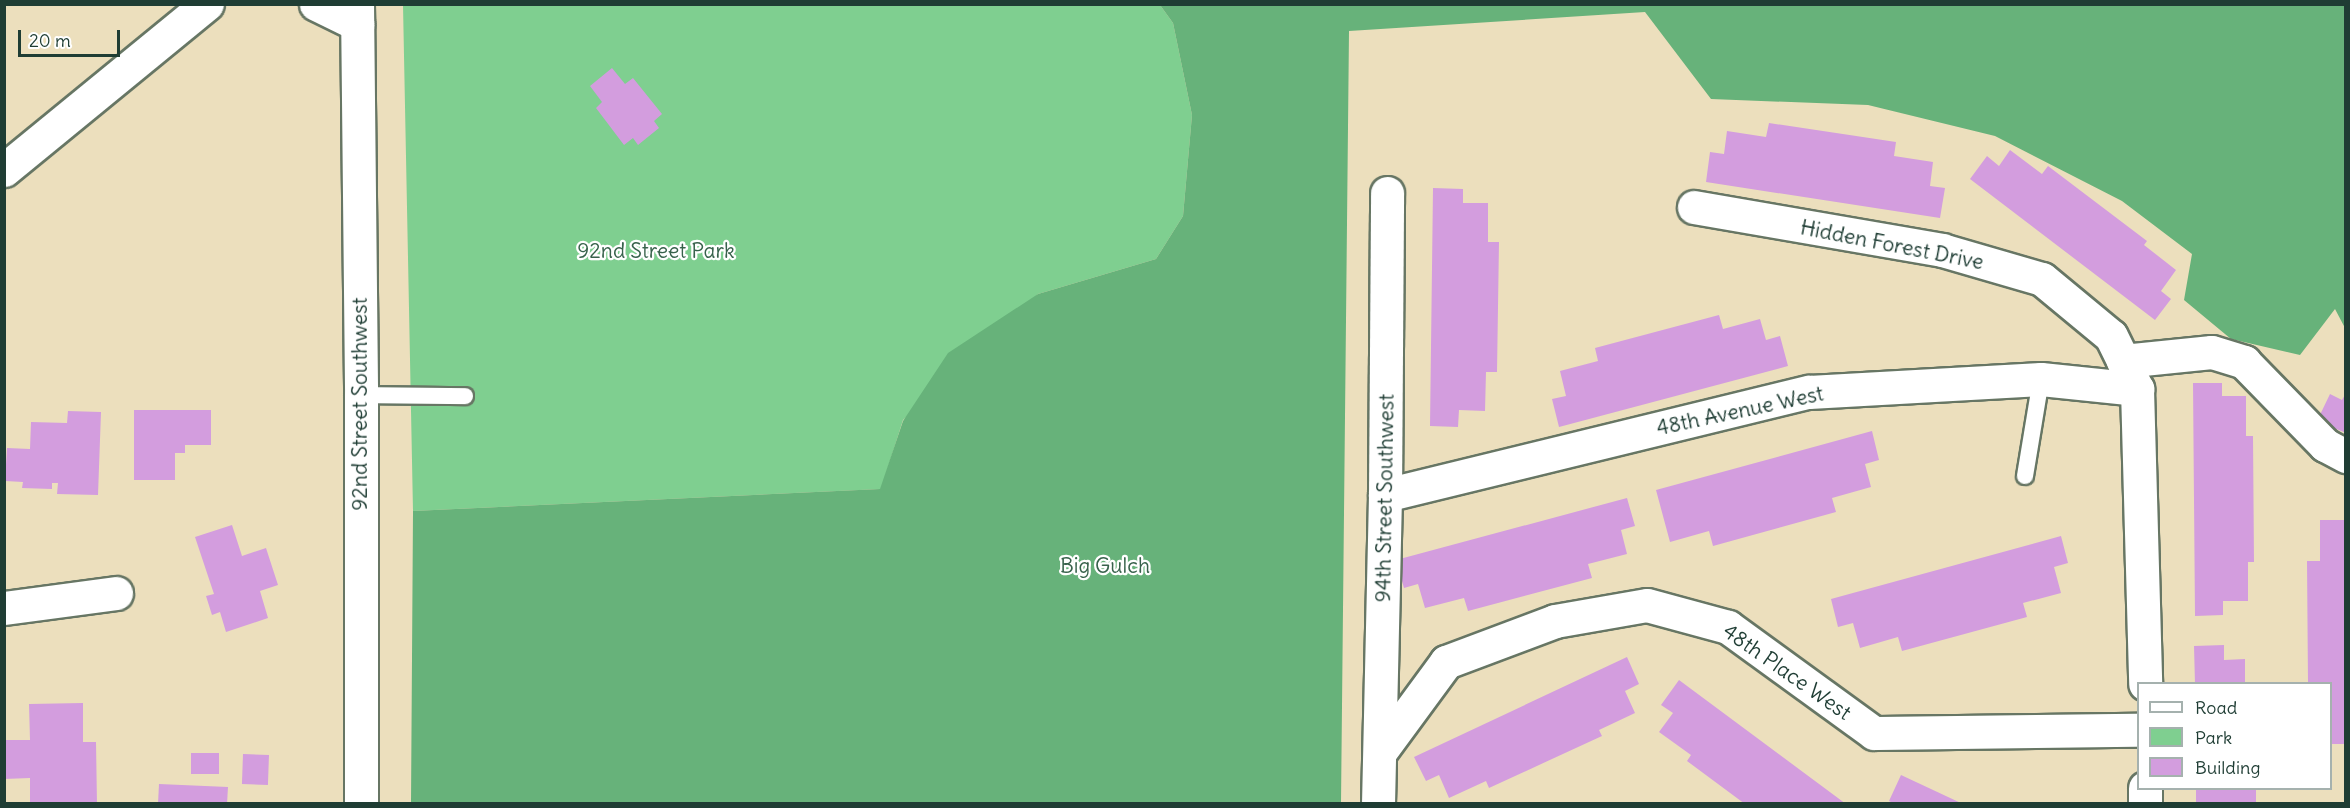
<!DOCTYPE html>
<html>
<head>
<meta charset="utf-8">
<style>
  body { margin:0 }
  #map { position:relative; width:2350px; height:808px; overflow:hidden; background:#ecdfbd; font-family:Delius,sans-serif }
  div>[style] { position:absolute }
  .green>* { inset:0; background:#7fcf90 }
  .forest>* { inset:0; background:#67b27a }
  .building>* { inset:0; background:#d39dde; transform-origin:0 0 }
  .roads { filter:drop-shadow(2px 0 #677664) drop-shadow(-2px 0 #677664) drop-shadow(0 2px #677664) drop-shadow(0 -2px #677664) }
  .service>* { height:16px; margin:-8px; padding:0 8px; transform-origin:8px; border-radius:8px; background:#fff }
  .minor>* { height:33px; margin:-16.5px; padding:0 16.5px; transform-origin:16.5px; border-radius:16.5px; background:#fff }
  .tertiary>* { height:33px; margin:-16.5px; padding:0 16.5px; transform-origin:16.5px; border-radius:16.5px; background:#fff }
  .primary>* { height:33px; margin:-16.5px; padding:0 16.5px; transform-origin:16.5px; border-radius:16.5px; background:#fff }
  span { translate:-50% -50%; white-space:nowrap; text-align:center; line-height:1.15; -webkit-text-stroke:4.5px #fff; paint-order:stroke }
  .street-label { font-size:21px; color:#1f3d34 }
  .park-label { font-size:21px; color:#37624b }
  .frame { position:absolute; inset:0; border:6px solid #1f3d34; pointer-events:none }
  .legend { position:absolute; left:2137px; top:682px; width:195px; height:108px; box-sizing:border-box; background:#fff; border:2px solid #a5b1ae; margin:0; padding:8px 10px; list-style:none; font-size:18px; color:#1f3d34 }
  .legend li { display:flex; align-items:center; gap:12px; height:30px }
  .legend b { width:30px; border:2px solid #a5b1ae }
  .scale { position:absolute; left:18px; top:30px; width:102px; height:27px; box-sizing:border-box; border:3px solid #1f3d34; border-top:0; padding-left:8px; font-size:18px; line-height:21px; white-space:nowrap; color:#1f3d34; -webkit-text-stroke:4px #fff; paint-order:stroke }
</style>
</head>
<body>
<div id="map">
  <div class="green">
    <div style="clip-path:polygon(403px 5px,1160px 5px,1173px 23px,1192px 115px,1183px 216px,1156px 259px,1038px 294px,903px 420px,881px 489px,413px 511px)"></div>
  </div>
  <div class="forest">
    <div style="clip-path:polygon(1160px 5px,2345px 5px,2345px 328px,2335px 309px,2300px 355px,2231px 339px,2184px 300px,2192px 254px,2122px 201px,1995px 136px,1868px 105px,1711px 99px,1645px 12px,1349px 31px,1341px 803px,411px 803px,413px 511px,880px 489px,903px 421px,948px 353px,1038px 294px,1156px 259px,1183px 216px,1192px 115px,1173px 23px)"></div>
  </div>
  <div class="building">
    <div style="clip-path:polygon(612px 68px,625px 84px,633px 78px,662px 114px,654px 121px,659px 128px,638px 145px,633px 138px,624px 145px,596px 108px,602px 102px,590px 86px)"></div>
    <div style="clip-path:polygon(1769px 123px,1896px 142px,1894px 156px,1933px 162px,1930px 186px,1945px 188px,1940px 218px,1706px 182px,1710px 152px,1724px 154px,1727px 131px,1766px 137px)"></div>
    <div style="clip-path:polygon(2010px 150px,2042px 174px,2048px 166px,2147px 241px,2144px 245px,2176px 270px,2161px 291px,2171px 299px,2155px 320px,1970px 179px,1987px 156px,1999px 166px)"></div>
    <div style="clip-path:polygon(1433px 188px,1463px 189px,1463px 203px,1488px 203px,1488px 242px,1499px 242px,1497px 372px,1486px 372px,1485px 411px,1459px 410px,1458px 427px,1430px 426px)"></div>
    <div style="clip-path:polygon(1719px 315px,1723px 329px,1760px 319px,1766px 340px,1780px 336px,1788px 366px,1559px 427px,1552px 399px,1566px 396px,1560px 371px,1598px 361px,1595px 348px)"></div>
    <div style="clip-path:polygon(2193px 383px,2222px 383px,2222px 396px,2246px 396px,2246px 436px,2253px 436px,2254px 562px,2248px 562px,2248px 601px,2223px 601px,2223px 615px,2195px 616px)"></div>
    <div style="clip-path:polygon(2346px 393px,2346px 433px,2317px 421px,2330px 394px,2342px 400px)"></div>
    <div style="clip-path:polygon(134px 410px,211px 410px,211px 445px,185px 445px,185px 453px,175px 453px,175px 480px,134px 480px)"></div>
    <div style="clip-path:polygon(68px 411px,101px 412px,98px 495px,57px 494px,58px 483px,52px 483px,52px 489px,22px 488px,23px 482px,5px 481px,7px 448px,30px 449px,31px 422px,67px 423px)"></div>
    <div style="clip-path:polygon(1872px 431px,1879px 460px,1865px 464px,1871px 487px,1832px 498px,1836px 512px,1713px 546px,1709px 531px,1670px 542px,1656px 490px)"></div>
    <div style="clip-path:polygon(1627px 498px,1635px 526px,1621px 530px,1627px 554px,1588px 564px,1592px 578px,1468px 611px,1464px 598px,1425px 608px,1418px 584px,1404px 588px,1396px 560px)"></div>
    <div style="clip-path:polygon(2320px 520px,2346px 520px,2346px 744px,2330px 744px,2330px 684px,2308px 684px,2307px 561px,2320px 561px)"></div>
    <div style="clip-path:polygon(232px 525px,242px 556px,266px 548px,278px 585px,260px 591px,268px 618px,226px 632px,220px 612px,212px 615px,206px 596px,214px 594px,195px 537px)"></div>
    <div style="clip-path:polygon(2061px 536px,2068px 563px,2054px 567px,2061px 593px,2023px 603px,2027px 617px,1902px 651px,1898px 637px,1860px 648px,1853px 623px,1838px 627px,1831px 599px)"></div>
    <div style="clip-path:polygon(2224px 645px,2224px 660px,2245px 659px,2245px 684px,2195px 684px,2194px 646px)"></div>
    <div style="clip-path:polygon(1627px 657px,1639px 684px,1625px 691px,1635px 713px,1599px 730px,1602px 736px,1489px 788px,1486px 781px,1449px 798px,1439px 775px,1426px 781px,1414px 757px)"></div>
    <div style="clip-path:polygon(1679px 680px,1846px 804px,1745px 804px,1687px 761px,1691px 755px,1659px 732px,1673px 713px,1661px 705px)"></div>
    <div style="clip-path:polygon(83px 703px,83px 742px,96px 742px,97px 804px,30px 804px,30px 778px,4px 779px,4px 740px,30px 740px,29px 704px)"></div>
    <div style="left:191px;top:753px;width:28px;height:21px"></div>
    <div style="left:243px;top:754px;width:26px;height:30px;rotate:2deg"></div>
    <div style="clip-path:polygon(1901px 775px,1963px 804px,1895px 804px,1889px 801px)"></div>
    <div style="clip-path:polygon(159px 784px,228px 787px,227px 804px,158px 804px)"></div>
    <div style="left:2196px;top:788px;width:60px;height:16px"></div>
  </div>
  <div class="roads">
    <div class="service">
      <div style="left:361px;top:395px;width:104px;rotate:0.6deg"></div>
      <div style="left:2025px;top:476px;width:98px;rotate:-80.6deg"></div>
    </div>
    <div class="minor">
      <div style="left:1694px;top:207px;width:252px;rotate:9.8deg"></div>
      <div style="left:1942px;top:250px;width:104px;rotate:16.2deg"></div>
      <div style="left:2042px;top:279px;width:89px;rotate:39.6deg"></div>
      <div style="left:2111px;top:336px;width:59px;rotate:63.9deg"></div>
      <div style="left:2137px;top:389px;width:295px;rotate:88.4deg"></div>
      <div style="left:2123px;top:361px;width:89px;rotate:-5.8deg"></div>
      <div style="left:2212px;top:352px;width:34px;rotate:17deg"></div>
      <div style="left:2244px;top:362px;width:116px;rotate:45.7deg"></div>
      <div style="left:2325px;top:445px;width:24px;rotate:28deg"></div>
      <div style="left:1385px;top:495px;width:436px;rotate:-13.7deg"></div>
      <div style="left:1809px;top:392px;width:232px;rotate:-3.2deg"></div>
      <div style="left:2041px;top:379px;width:97px;rotate:5.9deg"></div>
      <div style="left:4px;top:608px;width:113px;rotate:-7.6deg"></div>
      <div style="left:1380px;top:752px;width:112px;rotate:-53.7deg"></div>
      <div style="left:1446px;top:662px;width:116px;rotate:-20.6deg"></div>
      <div style="left:1555px;top:621px;width:93px;rotate:-9.9deg"></div>
      <div style="left:1647px;top:605px;width:84px;rotate:15.2deg"></div>
      <div style="left:1728px;top:627px;width:180px;rotate:36deg"></div>
      <div style="left:1874px;top:733px;width:264px;rotate:-0.7deg"></div>
      <div style="left:1378px;top:804px;width:309px;rotate:-88.7deg"></div>
      <div style="left:1385px;top:495px;width:302px;rotate:-89.6deg"></div>
      <div style="left:2145px;top:804px;width:16px;rotate:-90deg"></div>
    </div>
    <div class="tertiary">
      <div style="left:357px;top:4px;width:391px;rotate:89.4deg"></div>
      <div style="left:361px;top:395px;width:409px;rotate:90deg"></div>
    </div>
    <div class="primary">
      <div style="left:316px;top:4px;width:46px;rotate:26deg"></div>
      <div style="left:4px;top:170px;width:262px;rotate:-39.3deg"></div>
    </div>
  </div>
  <div class="street-label">
    <span style="left:1892px;top:245px;rotate:11deg">Hidden Forest Drive</span>
    <span style="left:360px;top:404px;rotate:-90deg">92nd Street Southwest</span>
    <span style="left:1740px;top:411px;rotate:-12deg">48th Avenue West</span>
    <span style="left:1385px;top:498px;rotate:-89deg">94th Street Southwest</span>
    <span style="left:1787px;top:672px;rotate:35deg">48th Place West</span>
  </div>
  <div class="park-label">
    <span style="left:656px;top:251px">92nd Street Park</span>
    <span style="left:1105px;top:566px">Big Gulch</span>
  </div>
  <div class="frame"></div>
  <ul class="legend">
  <li><b style="height:8px;background:#fff"></b>Road</li>
  <li><b style="height:16px;background:#7fcf90"></b>Park</li>
  <li><b style="height:16px;background:#d39dde"></b>Building</li>
  </ul>
  <div class="scale">20 m</div>
</div>
</body>
</html>
